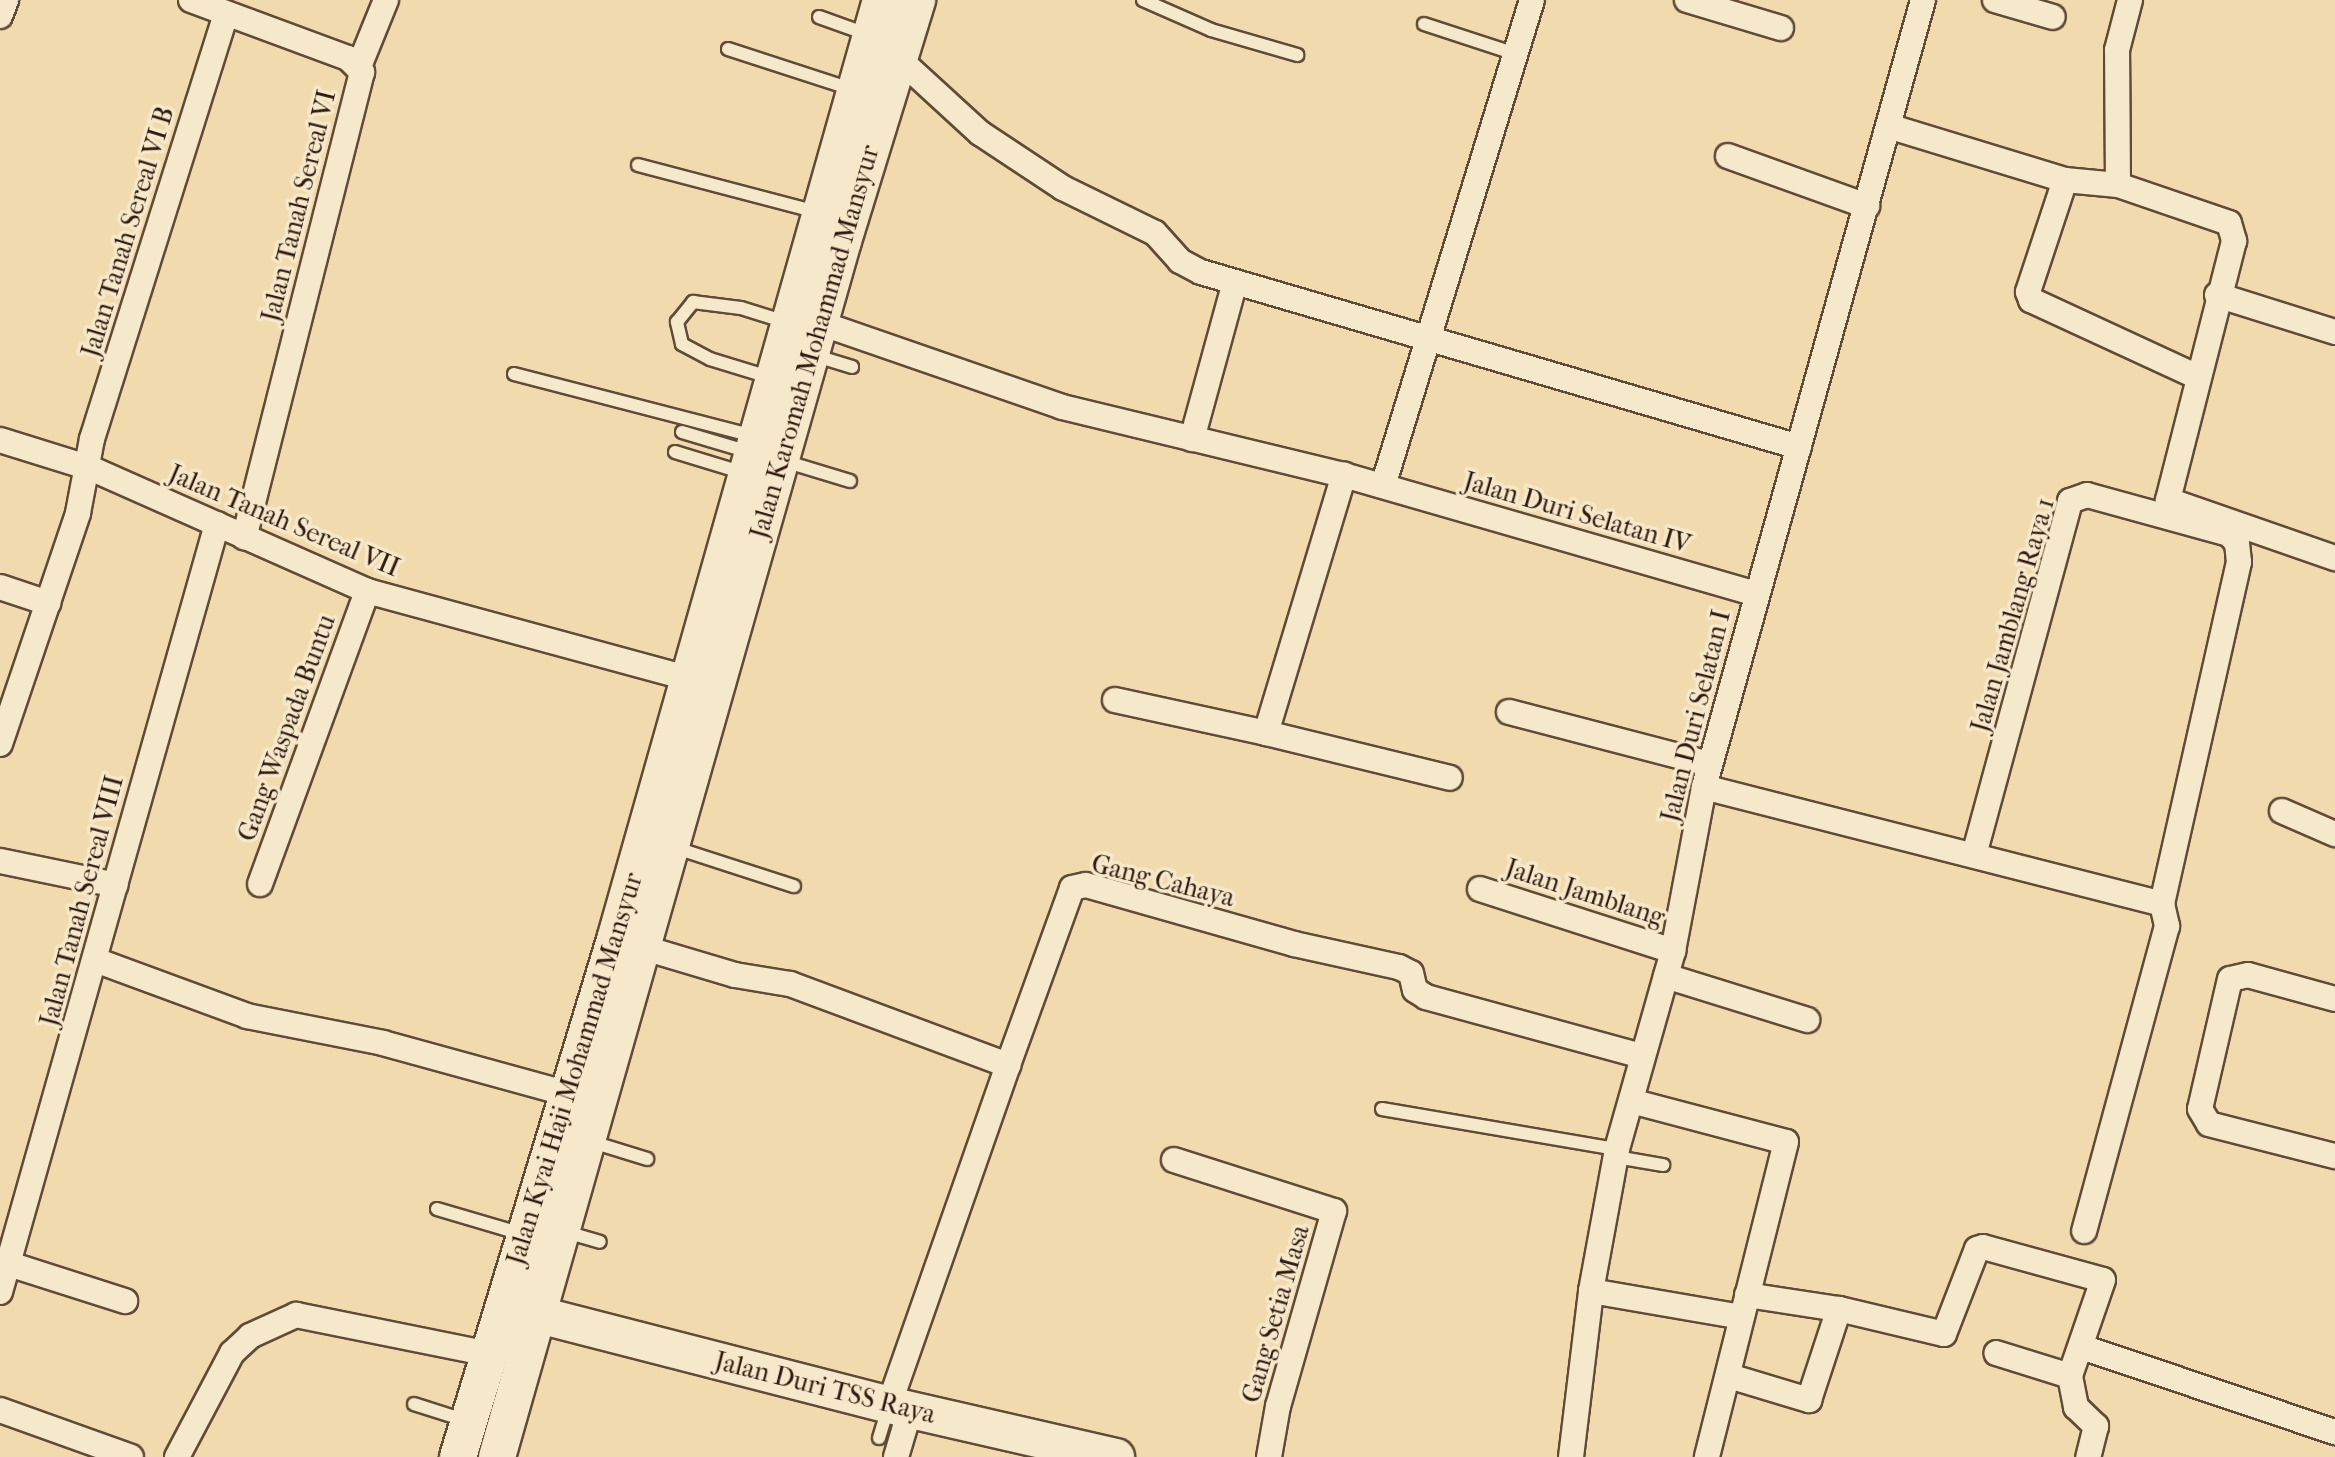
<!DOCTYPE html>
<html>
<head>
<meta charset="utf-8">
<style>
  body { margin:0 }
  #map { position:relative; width:2335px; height:1457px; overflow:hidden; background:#f1dbae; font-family:"IM FELL French Canon",serif }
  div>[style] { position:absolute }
  .roads { filter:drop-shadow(2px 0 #604a38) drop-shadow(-2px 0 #604a38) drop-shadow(0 2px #604a38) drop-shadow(0 -2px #604a38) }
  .lane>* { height:12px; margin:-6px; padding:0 6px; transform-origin:6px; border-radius:6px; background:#f6e8ca }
  .street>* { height:24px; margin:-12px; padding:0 12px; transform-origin:12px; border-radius:12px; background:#f6e8ca }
  .secondary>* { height:36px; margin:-18px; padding:0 18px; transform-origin:18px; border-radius:18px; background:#f6e8ca }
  span { translate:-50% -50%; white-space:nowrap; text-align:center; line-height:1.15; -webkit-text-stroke:7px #f6e8ca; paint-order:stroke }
  .street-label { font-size:26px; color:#2f1910 }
</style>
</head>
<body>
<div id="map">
  <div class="roads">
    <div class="lane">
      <div style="left:1143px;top:0;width:74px;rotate:23.8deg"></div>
      <div style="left:1211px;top:30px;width:90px;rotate:16.2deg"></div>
      <div style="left:819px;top:17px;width:53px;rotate:19.8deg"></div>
      <div style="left:1424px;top:24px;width:97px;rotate:18.1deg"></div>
      <div style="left:728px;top:49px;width:129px;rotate:18deg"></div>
      <div style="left:638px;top:165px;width:185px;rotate:14.7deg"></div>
      <div style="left:813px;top:355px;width:41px;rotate:17.1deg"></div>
      <div style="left:514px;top:374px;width:248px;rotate:14.5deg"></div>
      <div style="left:772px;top:378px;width:65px;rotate:-163deg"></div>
      <div style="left:710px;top:359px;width:32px;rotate:-152deg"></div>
      <div style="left:682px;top:344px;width:23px;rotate:-103deg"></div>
      <div style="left:677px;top:322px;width:26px;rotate:-51deg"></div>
      <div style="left:693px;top:302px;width:48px;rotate:7.1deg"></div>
      <div style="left:741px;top:308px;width:47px;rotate:17.3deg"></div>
      <div style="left:682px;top:432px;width:70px;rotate:16.6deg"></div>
      <div style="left:675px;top:452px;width:72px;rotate:16.9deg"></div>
      <div style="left:784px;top:461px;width:69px;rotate:16.9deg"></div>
      <div style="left:676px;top:848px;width:124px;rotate:17.9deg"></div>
      <div style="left:1382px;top:1109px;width:238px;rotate:9.7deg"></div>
      <div style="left:589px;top:1141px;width:61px;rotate:17.2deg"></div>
      <div style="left:1616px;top:1157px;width:48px;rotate:9.7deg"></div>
      <div style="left:437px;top:1209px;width:89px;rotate:16.4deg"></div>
      <div style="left:566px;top:1232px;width:35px;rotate:16deg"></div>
      <div style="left:414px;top:1404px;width:52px;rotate:17.7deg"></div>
      <div style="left:879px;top:1438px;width:30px;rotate:-73deg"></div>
    </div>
    <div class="street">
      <div style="left:191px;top:0;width:167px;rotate:20.3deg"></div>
      <div style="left:348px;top:58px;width:20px;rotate:45deg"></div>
      <div style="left:362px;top:72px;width:480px;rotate:104.2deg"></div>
      <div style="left:1687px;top:0;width:98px;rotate:16.6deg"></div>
      <div style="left:1995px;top:0;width:60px;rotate:16.3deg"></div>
      <div style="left:0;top:16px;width:17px;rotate:-69deg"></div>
      <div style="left:897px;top:57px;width:113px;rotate:42.5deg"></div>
      <div style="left:980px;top:133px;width:100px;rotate:33.5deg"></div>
      <div style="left:1063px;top:188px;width:102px;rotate:26.1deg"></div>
      <div style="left:1155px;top:233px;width:38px;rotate:48deg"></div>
      <div style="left:1180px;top:261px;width:24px;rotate:28deg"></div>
      <div style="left:1201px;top:272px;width:623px;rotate:16.31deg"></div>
      <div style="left:360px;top:64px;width:69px;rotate:-67.9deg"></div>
      <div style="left:1888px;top:126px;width:185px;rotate:17deg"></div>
      <div style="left:2065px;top:180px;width:53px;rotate:5.4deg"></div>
      <div style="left:2118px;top:185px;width:117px;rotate:18.9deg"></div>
      <div style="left:2229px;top:223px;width:19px;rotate:74deg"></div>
      <div style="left:2234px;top:241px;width:267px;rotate:104.3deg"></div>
      <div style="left:2168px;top:500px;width:177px;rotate:19.2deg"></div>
      <div style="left:1728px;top:156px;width:148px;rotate:19.8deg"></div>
      <div style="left:2065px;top:180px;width:118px;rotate:108.3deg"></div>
      <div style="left:2028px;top:292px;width:9px;rotate:69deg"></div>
      <div style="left:2031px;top:300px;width:184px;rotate:24.8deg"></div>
      <div style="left:2118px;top:185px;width:135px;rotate:-90.4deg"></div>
      <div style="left:2117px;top:50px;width:52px;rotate:-75.4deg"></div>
      <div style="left:2217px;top:295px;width:124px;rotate:17.4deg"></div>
      <div style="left:820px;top:323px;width:256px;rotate:19.1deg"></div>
      <div style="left:1062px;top:407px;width:290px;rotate:13.6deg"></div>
      <div style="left:1344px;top:475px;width:429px;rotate:16.1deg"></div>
      <div style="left:1192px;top:439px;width:160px;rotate:-74.7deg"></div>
      <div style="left:0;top:440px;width:94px;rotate:17.3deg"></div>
      <div style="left:90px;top:468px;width:303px;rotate:23.9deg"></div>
      <div style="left:367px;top:591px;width:335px;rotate:15.2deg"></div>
      <div style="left:1383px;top:486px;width:508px;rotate:-72.96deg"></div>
      <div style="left:0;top:587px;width:51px;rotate:18.4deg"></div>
      <div style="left:1115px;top:700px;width:155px;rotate:12.3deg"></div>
      <div style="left:1266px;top:733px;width:270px;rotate:-73.2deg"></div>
      <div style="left:1509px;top:712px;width:207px;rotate:14.6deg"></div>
      <div style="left:1266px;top:733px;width:189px;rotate:13.7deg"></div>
      <div style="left:0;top:744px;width:244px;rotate:-71.3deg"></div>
      <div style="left:78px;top:513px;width:75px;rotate:-79.3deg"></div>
      <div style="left:92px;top:439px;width:446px;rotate:-72.5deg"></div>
      <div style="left:1704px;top:787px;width:473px;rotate:14.3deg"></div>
      <div style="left:2282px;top:811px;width:58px;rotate:23.5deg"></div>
      <div style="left:1974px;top:855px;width:367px;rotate:-74.8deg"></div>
      <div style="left:2070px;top:501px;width:18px;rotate:-19deg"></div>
      <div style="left:2087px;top:495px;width:147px;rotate:15.4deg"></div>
      <div style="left:2229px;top:534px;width:12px;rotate:48deg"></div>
      <div style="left:2237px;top:543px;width:19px;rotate:84deg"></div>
      <div style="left:2239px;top:562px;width:351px;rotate:102.7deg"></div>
      <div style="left:2162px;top:904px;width:23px;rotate:77deg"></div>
      <div style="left:2167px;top:926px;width:316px;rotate:105.2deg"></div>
      <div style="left:0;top:861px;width:118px;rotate:11.7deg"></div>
      <div style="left:260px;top:884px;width:312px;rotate:-69.9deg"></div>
      <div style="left:1480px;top:889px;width:203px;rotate:17.8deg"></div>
      <div style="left:641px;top:947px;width:98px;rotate:16.6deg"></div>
      <div style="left:735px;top:975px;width:56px;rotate:9.3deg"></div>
      <div style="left:790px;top:984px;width:233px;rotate:20.4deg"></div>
      <div style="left:1008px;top:1065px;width:188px;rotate:-70.1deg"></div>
      <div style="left:1072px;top:888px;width:14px;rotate:-12deg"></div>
      <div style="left:1086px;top:885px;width:216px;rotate:15.8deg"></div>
      <div style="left:1294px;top:944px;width:107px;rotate:12.4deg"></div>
      <div style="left:1399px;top:967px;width:13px;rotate:27deg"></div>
      <div style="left:1411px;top:973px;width:17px;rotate:77deg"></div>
      <div style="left:1415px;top:990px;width:13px;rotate:32deg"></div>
      <div style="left:1426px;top:997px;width:223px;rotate:15.3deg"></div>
      <div style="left:95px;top:960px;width:162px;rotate:20.2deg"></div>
      <div style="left:247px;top:1016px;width:139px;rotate:11.2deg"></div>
      <div style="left:383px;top:1043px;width:192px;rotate:15.4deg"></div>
      <div style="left:1666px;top:976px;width:148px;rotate:17.3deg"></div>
      <div style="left:2335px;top:999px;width:90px;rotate:-164.6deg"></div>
      <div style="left:2248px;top:975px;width:18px;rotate:167deg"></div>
      <div style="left:2230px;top:979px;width:133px;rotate:103deg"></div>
      <div style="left:2200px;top:1109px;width:17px;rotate:59deg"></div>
      <div style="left:2209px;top:1124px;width:130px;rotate:14.3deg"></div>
      <div style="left:1631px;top:1101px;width:160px;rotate:14.8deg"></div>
      <div style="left:1786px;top:1142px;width:325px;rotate:104.1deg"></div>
      <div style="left:1174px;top:1160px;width:168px;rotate:17.7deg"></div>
      <div style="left:1334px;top:1211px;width:203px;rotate:106deg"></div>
      <div style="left:1278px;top:1406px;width:52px;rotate:100deg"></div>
      <div style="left:9px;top:1264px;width:122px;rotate:17.7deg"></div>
      <div style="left:1591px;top:1291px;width:153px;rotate:9.8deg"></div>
      <div style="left:0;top:1292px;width:798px;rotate:-74.22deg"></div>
      <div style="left:1747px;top:1295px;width:93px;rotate:8.7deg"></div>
      <div style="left:2082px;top:1347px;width:267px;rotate:18.6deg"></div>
      <div style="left:1729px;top:1376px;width:84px;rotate:16.7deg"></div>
      <div style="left:1809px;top:1400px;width:96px;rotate:-71.8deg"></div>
      <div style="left:1839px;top:1309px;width:108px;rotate:13.4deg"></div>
      <div style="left:1944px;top:1334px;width:91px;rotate:-68.8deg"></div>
      <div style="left:1977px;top:1249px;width:6px;rotate:-18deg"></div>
      <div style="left:1983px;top:1247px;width:124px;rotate:15.4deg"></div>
      <div style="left:2103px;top:1280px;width:102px;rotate:109deg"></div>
      <div style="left:2070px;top:1376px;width:77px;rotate:-162.7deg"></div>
      <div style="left:2070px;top:1376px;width:32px;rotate:79deg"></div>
      <div style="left:2076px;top:1407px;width:28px;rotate:44deg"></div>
      <div style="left:2096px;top:1426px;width:32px;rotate:104deg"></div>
      <div style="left:889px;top:1405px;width:360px;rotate:-70.7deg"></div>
      <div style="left:0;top:1410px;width:139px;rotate:19.7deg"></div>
      <div style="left:177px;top:1457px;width:118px;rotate:-62.1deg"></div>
      <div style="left:232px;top:1353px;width:25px;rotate:-43deg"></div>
      <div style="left:250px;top:1336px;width:51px;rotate:-24.5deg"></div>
      <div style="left:296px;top:1315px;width:198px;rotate:11.4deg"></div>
      <div style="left:896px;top:1457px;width:49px;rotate:-73.4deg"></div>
      <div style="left:1571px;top:1457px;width:167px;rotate:-83.1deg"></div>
      <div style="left:1591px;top:1291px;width:144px;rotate:-79.6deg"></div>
      <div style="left:1617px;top:1149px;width:206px;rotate:-74.2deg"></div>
      <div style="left:1673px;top:951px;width:167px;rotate:-79.3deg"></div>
      <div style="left:1704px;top:787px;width:817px;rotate:-74.45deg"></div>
    </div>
    <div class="secondary">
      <div style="left:512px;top:1308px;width:389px;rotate:14.4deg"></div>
      <div style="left:889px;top:1405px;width:233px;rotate:12.9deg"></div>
      <div style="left:458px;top:1457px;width:540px;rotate:-73.11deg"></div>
      <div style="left:615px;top:940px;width:977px;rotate:-74.2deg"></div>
      <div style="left:497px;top:1457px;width:1264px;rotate:-74.12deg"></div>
      <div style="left:843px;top:241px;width:252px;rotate:-72.9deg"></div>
    </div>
  </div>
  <div class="street-label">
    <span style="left:299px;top:206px;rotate:-76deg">Jalan Tanah Sereal VI</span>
    <span style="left:128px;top:232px;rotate:-73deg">Jalan Tanah Sereal VI B</span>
    <span style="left:815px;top:342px;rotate:-74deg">Jalan Karomah Mohammad Mansyur</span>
    <span style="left:1577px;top:513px;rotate:16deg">Jalan Duri Selatan IV</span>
    <span style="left:284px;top:521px;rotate:23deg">Jalan Tanah Sereal VII</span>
    <span style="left:2013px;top:615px;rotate:-74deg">Jalan Jamblang Raya 1</span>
    <span style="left:1696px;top:716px;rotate:-76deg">Jalan Duri Selatan I</span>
    <span style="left:287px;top:728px;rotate:-70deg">Gang Waspada Buntu</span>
    <span style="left:1163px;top:881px;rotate:14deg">Gang Cahaya</span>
    <span style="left:1585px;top:893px;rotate:18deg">Jalan Jamblang</span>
    <span style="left:82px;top:901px;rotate:-75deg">Jalan Tanah Sereal VIII</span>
    <span style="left:575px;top:1069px;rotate:-73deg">Jalan Kyai Haji Mohammad Mansyur</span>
    <span style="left:1276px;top:1314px;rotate:-74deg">Gang Setia Masa</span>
    <span style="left:825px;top:1388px;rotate:14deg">Jalan Duri TSS Raya</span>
  </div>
</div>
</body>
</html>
